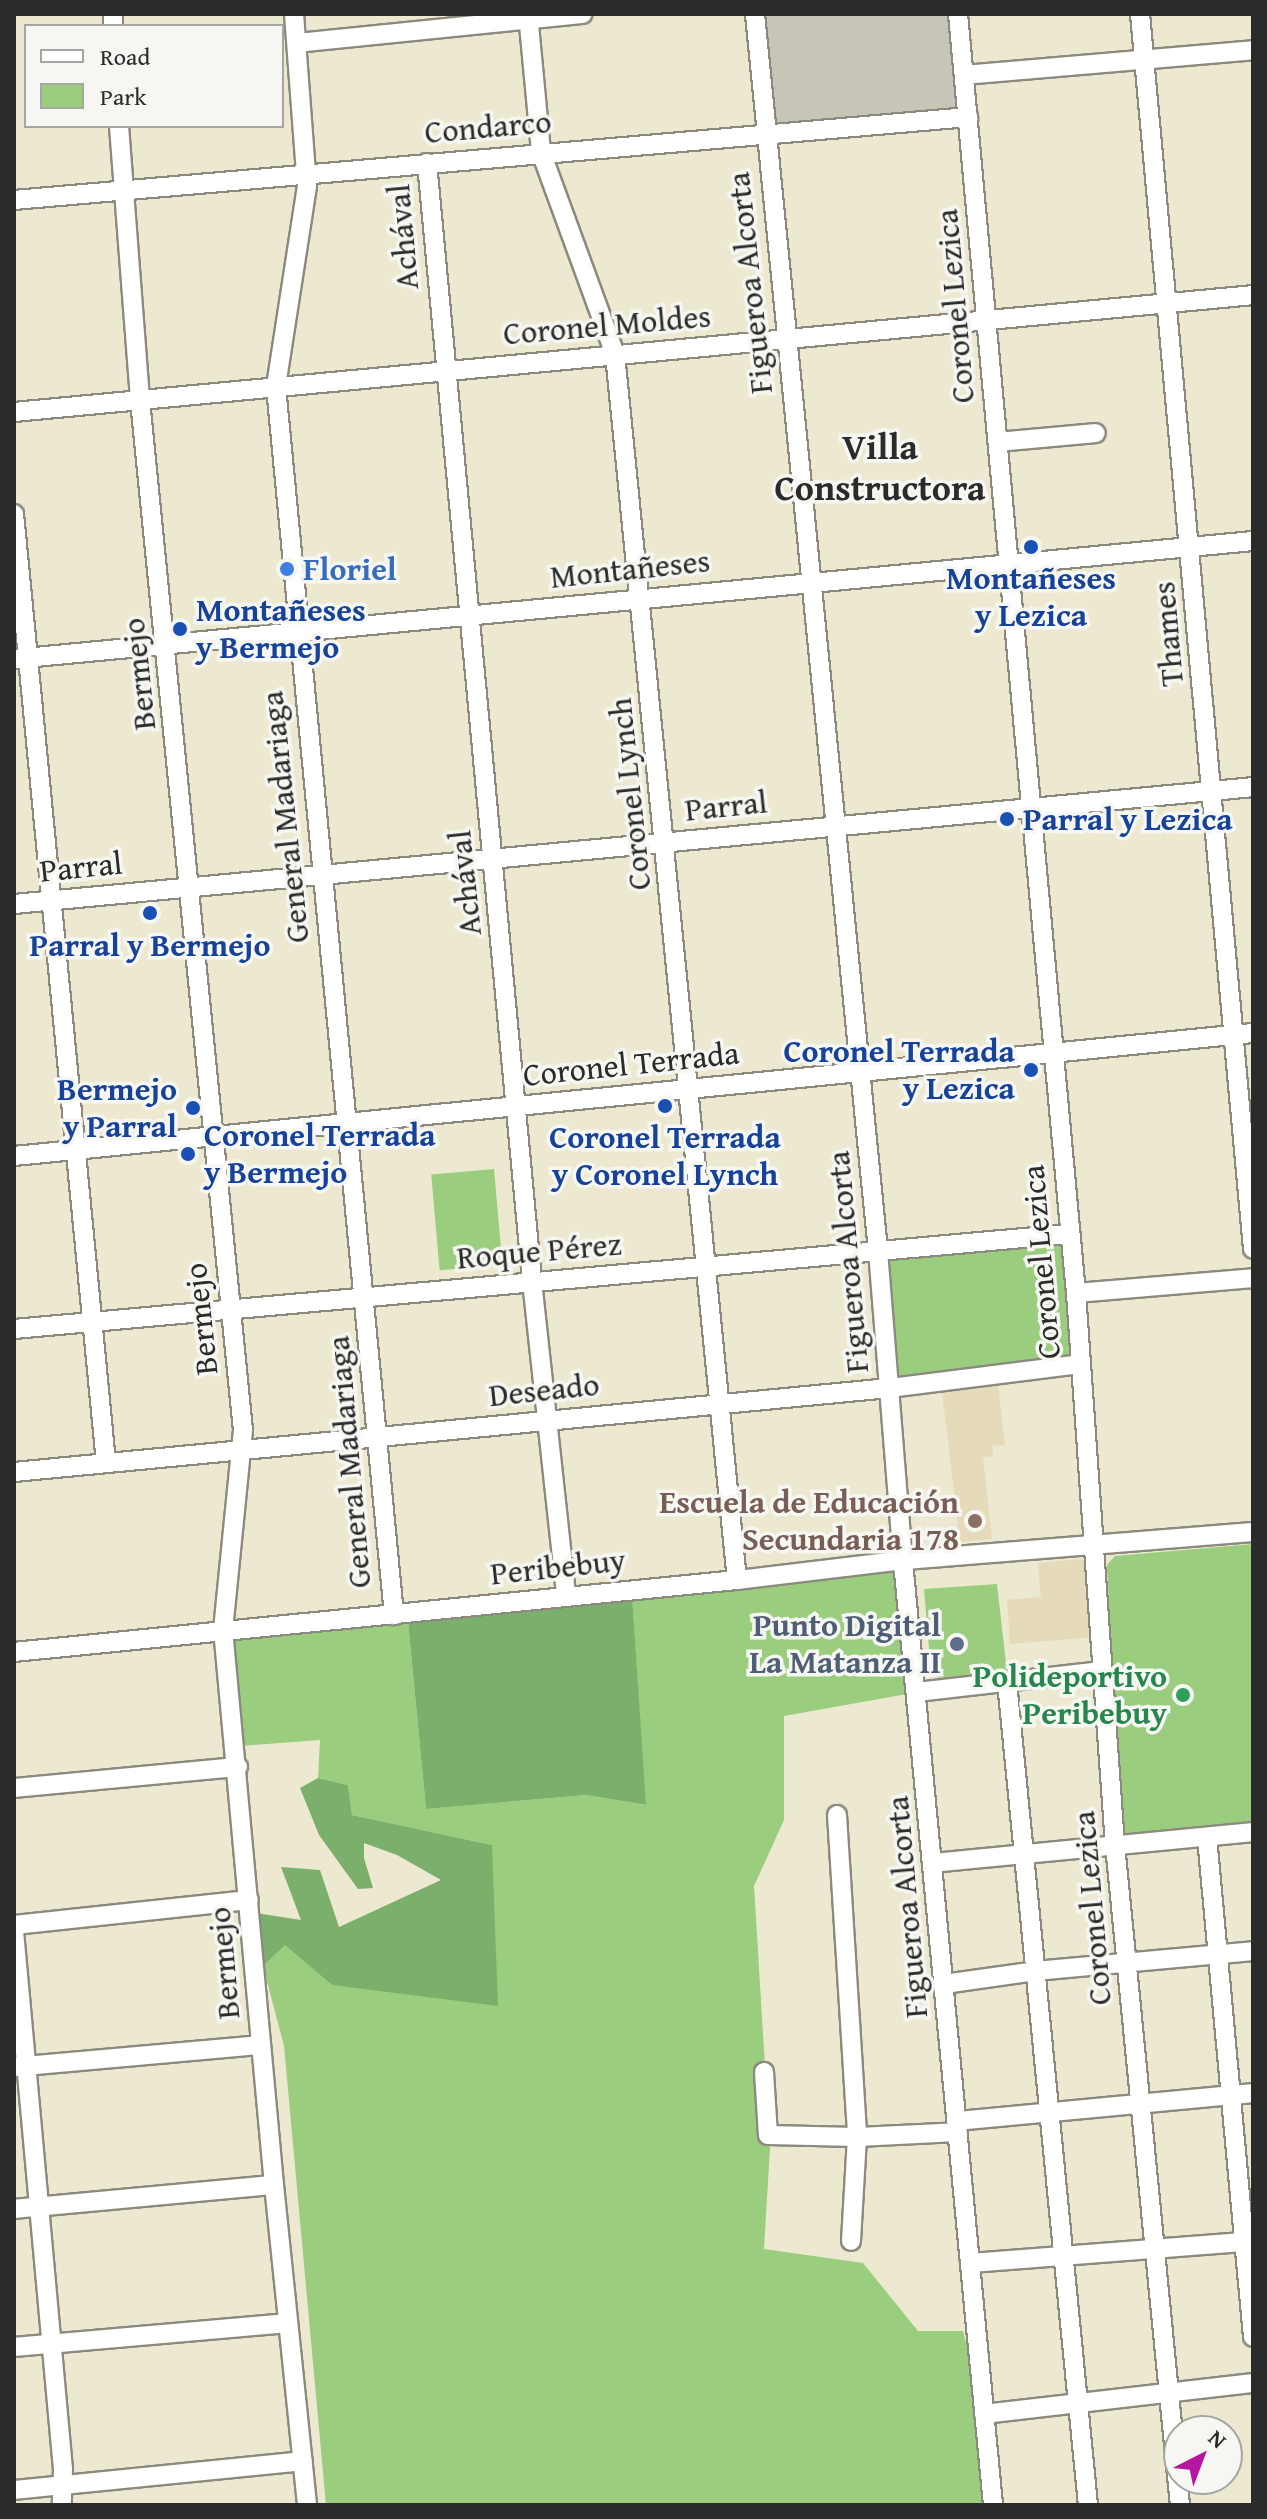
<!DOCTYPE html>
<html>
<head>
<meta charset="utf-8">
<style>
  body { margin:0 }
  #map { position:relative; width:1267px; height:2519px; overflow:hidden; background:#ede9d1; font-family:"Gentium Book Plus",serif }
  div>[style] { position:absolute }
  .built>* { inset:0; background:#e5daba }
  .industrial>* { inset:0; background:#c7c4b8 }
  .green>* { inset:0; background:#9acd7d; transform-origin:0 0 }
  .forest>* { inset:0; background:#7bb06c }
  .roads { filter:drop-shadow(2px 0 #8c8a7e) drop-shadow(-2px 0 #8c8a7e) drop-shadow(0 2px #8c8a7e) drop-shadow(0 -2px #8c8a7e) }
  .minor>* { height:18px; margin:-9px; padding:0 9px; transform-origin:9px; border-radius:9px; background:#fff }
  .dots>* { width:22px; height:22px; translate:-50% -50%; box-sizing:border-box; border:4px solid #f6f6f2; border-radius:50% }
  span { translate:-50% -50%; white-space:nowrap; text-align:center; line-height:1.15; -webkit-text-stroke:7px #f6f6f2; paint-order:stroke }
  .street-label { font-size:32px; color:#2b2b2b }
  .shop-label { font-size:32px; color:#366cbe; font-weight:700 }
  .left { translate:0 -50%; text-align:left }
  .transit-label { font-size:32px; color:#164399; font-weight:700 }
  .right { translate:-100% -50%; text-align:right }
  .education-label { font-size:32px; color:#785e54; font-weight:700 }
  .service-label { font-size:32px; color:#4e5e75; font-weight:700 }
  .leisure-label { font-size:32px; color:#27864d; font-weight:700 }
  .quarter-label { font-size:36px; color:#2b2b2b; font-weight:700 }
  .frame { position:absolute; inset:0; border:16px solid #2b2b2b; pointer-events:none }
  .legend { position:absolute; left:24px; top:24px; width:260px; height:104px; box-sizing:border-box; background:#f6f6f2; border:2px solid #a5a5a2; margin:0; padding:10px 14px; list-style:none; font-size:24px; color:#2b2b2b }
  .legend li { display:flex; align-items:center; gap:16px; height:40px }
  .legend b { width:40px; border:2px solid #a5a5a2 }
  .north { position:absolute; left:1163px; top:2415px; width:80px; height:80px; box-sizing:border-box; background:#f6f6f2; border:2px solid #a5a5a2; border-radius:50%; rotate:42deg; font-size:22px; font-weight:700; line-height:32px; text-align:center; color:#2b2b2b }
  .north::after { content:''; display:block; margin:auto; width:28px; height:36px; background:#b5179e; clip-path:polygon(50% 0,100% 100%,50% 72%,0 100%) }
</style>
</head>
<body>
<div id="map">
  <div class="built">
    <div style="clip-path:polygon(998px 1385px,1005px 1445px,992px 1446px,993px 1456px,983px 1457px,992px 1539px,960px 1542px,942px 1391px)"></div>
    <div style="clip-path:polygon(1081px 1559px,1088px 1564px,1095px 1637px,1010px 1644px,1007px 1600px,1041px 1597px,1038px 1563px)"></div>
  </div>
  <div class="industrial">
    <div style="clip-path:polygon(759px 14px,952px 14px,959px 103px,952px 110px,779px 124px,774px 122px)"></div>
  </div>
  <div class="green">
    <div style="left:494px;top:1169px;width:96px;height:63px;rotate:85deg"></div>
    <div style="left:1065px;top:1239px;width:122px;height:177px;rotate:85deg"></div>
    <div style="clip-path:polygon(1253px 1544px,1253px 1825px,1126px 1837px,1119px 1831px,1107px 1565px,1115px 1556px)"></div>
    <div style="clip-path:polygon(895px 1571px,907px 1694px,784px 1716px,784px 1820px,754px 1886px,770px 2148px,764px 2249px,863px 2263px,918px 2331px,963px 2331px,984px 2414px,993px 2505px,326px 2505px,284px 2046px,263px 1966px,285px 1944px,332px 1985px,492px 1845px,352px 1815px,348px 1785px,318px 1778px,320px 1740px,241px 1746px,233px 1635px,408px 1622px,426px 1809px,586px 1795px,645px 1805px,632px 1594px)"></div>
    <div style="clip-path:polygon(997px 1584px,1007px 1672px,939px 1678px,931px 1672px,924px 1589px)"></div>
  </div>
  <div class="forest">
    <div style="clip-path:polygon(632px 1594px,646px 1805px,586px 1795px,426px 1809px,408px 1622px)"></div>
    <div style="clip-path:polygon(318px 1778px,348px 1785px,352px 1815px,492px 1845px,498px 2006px,332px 1985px,285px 1945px,263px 1966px,256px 1913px,301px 1920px,281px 1867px,320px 1870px,339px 1927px,441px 1880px,397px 1855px,364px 1843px,364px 1858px,373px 1888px,358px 1889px,319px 1835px,300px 1788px)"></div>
  </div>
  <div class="roads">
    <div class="minor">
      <div style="left:113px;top:14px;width:12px;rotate:90deg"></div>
      <div style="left:294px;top:14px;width:172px;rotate:85.7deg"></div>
      <div style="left:307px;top:186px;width:203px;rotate:98.8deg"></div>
      <div style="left:276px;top:387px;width:1234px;rotate:84.51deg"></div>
      <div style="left:528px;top:14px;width:139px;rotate:84.6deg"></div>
      <div style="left:541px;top:152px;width:215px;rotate:69.9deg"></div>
      <div style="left:615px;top:354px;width:1232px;rotate:84.32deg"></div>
      <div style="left:755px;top:14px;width:1243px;rotate:84.32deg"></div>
      <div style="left:878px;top:1251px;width:322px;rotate:85.4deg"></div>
      <div style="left:904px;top:1572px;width:937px;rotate:84.55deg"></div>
      <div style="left:958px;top:14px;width:1284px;rotate:84.73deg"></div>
      <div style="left:1076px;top:1293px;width:553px;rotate:85.96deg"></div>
      <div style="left:1115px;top:1845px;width:663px;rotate:84.38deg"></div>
      <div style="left:1140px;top:14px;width:1240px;rotate:84.77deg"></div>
      <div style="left:297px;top:43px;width:287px;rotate:-5.8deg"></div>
      <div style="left:964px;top:75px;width:290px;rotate:-4.9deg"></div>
      <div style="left:119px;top:126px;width:275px;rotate:85.6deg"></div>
      <div style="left:140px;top:400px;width:1035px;rotate:84.29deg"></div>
      <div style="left:243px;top:1430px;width:200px;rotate:95.7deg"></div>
      <div style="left:223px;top:1629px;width:558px;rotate:84.76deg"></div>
      <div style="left:274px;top:2185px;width:322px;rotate:84.1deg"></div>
      <div style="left:427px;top:163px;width:1123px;rotate:84.63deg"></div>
      <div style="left:532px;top:1281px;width:317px;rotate:83.8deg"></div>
      <div style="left:14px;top:200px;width:958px;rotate:-4.97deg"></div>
      <div style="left:14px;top:412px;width:1245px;rotate:-5.39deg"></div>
      <div style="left:998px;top:442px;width:98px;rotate:-5.2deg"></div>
      <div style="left:14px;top:514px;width:952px;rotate:84.46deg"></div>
      <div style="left:14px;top:659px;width:1245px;rotate:-5.44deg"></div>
      <div style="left:14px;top:904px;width:1245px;rotate:-5.39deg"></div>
      <div style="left:14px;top:1156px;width:1245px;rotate:-5.67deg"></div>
      <div style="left:1076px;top:1293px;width:178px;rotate:-4.8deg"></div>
      <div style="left:14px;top:1329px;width:1059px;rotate:-5.15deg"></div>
      <div style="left:14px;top:1472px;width:880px;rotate:-5.48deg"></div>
      <div style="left:890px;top:1388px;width:192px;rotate:-7.2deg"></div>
      <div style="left:14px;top:1652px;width:727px;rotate:-5.69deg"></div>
      <div style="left:737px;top:1580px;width:169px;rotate:-6.8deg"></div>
      <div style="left:905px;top:1560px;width:349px;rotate:-4.6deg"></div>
      <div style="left:1007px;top:1682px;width:827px;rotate:84.38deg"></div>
      <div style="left:917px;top:1692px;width:186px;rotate:-6.5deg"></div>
      <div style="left:14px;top:1788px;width:225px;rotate:-5.4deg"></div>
      <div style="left:837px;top:1815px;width:323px;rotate:86.4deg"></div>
      <div style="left:857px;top:2137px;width:101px;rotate:-2.8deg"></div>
      <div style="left:1207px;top:1837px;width:502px;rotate:84.74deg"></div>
      <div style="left:932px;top:1863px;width:322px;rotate:-5.5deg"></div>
      <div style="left:14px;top:1925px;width:236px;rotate:-6.1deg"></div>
      <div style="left:14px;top:1931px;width:540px;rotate:84.8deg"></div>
      <div style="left:63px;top:2469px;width:36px;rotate:92deg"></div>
      <div style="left:944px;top:1984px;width:92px;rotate:-8.1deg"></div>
      <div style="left:1035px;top:1971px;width:219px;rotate:-5.2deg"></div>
      <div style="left:14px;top:2067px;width:248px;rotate:-5.1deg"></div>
      <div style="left:764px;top:2072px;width:63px;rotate:86.4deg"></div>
      <div style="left:768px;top:2135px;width:89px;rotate:1.3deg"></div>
      <div style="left:857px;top:2137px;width:104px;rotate:93.3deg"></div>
      <div style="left:957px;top:2121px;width:297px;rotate:-5.4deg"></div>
      <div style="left:14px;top:2209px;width:261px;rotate:-5.3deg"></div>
      <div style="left:970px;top:2263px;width:284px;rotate:-4.4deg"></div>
      <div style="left:14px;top:2347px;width:275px;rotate:-5deg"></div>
      <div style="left:984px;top:2414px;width:271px;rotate:-6.6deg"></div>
      <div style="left:14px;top:2490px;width:290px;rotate:-5.7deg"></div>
    </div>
  </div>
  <div class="dots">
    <div style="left:1031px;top:547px;background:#1a4fb4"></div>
    <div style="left:287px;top:569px;background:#3f7fe0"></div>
    <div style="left:180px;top:629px;background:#1a4fb4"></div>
    <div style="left:1007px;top:819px;background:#1a4fb4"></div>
    <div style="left:150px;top:913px;background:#1a4fb4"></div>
    <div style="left:1031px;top:1070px;background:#1a4fb4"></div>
    <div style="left:665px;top:1106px;background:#1a4fb4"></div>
    <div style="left:193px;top:1108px;background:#1a4fb4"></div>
    <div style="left:188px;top:1154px;background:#1a4fb4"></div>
    <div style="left:975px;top:1521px;background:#8d6e63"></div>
    <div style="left:957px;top:1644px;background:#5c6f8a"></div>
    <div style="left:1183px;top:1695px;background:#2e9e5b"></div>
  </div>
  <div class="street-label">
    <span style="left:488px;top:127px;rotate:-5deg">Condarco</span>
    <span style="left:403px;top:237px;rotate:-95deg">Achával</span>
    <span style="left:750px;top:283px;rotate:-96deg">Figueroa Alcorta</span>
    <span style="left:955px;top:306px;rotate:-95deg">Coronel Lezica</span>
    <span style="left:607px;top:325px;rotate:-5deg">Coronel Moldes</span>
    <span style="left:630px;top:569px;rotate:-6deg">Montañeses</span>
    <span style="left:1168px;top:634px;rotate:-95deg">Thames</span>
    <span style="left:139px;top:674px;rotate:-96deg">Bermejo</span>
    <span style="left:630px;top:794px;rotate:-96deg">Coronel Lynch</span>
    <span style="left:726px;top:806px;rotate:-6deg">Parral</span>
    <span style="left:285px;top:817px;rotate:-96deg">General Madariaga</span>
    <span style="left:81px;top:867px;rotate:-6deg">Parral</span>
    <span style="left:465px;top:883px;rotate:-96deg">Achával</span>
    <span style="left:631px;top:1064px;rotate:-6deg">Coronel Terrada</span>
    <span style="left:539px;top:1251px;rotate:-5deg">Roque Pérez</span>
    <span style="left:848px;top:1262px;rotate:-95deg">Figueroa Alcorta</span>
    <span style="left:1041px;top:1262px;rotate:-95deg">Coronel Lezica</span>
    <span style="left:201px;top:1319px;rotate:-96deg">Bermejo</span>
    <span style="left:544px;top:1390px;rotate:-6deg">Deseado</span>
    <span style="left:349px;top:1462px;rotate:-95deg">General Madariaga</span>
    <span style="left:558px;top:1567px;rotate:-6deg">Peribebuy</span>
    <span style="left:907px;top:1907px;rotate:-95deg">Figueroa Alcorta</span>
    <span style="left:1092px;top:1908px;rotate:-95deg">Coronel Lezica</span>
    <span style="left:224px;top:1963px;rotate:-95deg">Bermejo</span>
  </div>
  <div class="shop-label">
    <span class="left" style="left:303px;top:569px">Floriel</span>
  </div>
  <div class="transit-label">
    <span style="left:1031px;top:597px">Montañeses<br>y Lezica</span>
    <span class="left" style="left:196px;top:629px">Montañeses<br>y Bermejo</span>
    <span class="left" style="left:1023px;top:819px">Parral y Lezica</span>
    <span style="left:150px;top:945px">Parral y Bermejo</span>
    <span class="right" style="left:1015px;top:1070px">Coronel Terrada<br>y Lezica</span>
    <span class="right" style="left:177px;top:1108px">Bermejo<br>y Parral</span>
    <span class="left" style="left:204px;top:1154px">Coronel Terrada<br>y Bermejo</span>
    <span style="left:665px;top:1156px">Coronel Terrada<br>y Coronel Lynch</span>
  </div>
  <div class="education-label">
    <span class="right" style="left:959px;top:1521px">Escuela de Educación<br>Secundaria 178</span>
  </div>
  <div class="service-label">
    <span class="right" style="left:941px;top:1644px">Punto Digital<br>La Matanza II</span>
  </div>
  <div class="leisure-label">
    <span class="right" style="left:1167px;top:1695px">Polideportivo<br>Peribebuy</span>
  </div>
  <div class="quarter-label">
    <span style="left:880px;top:466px">Villa<br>Constructora</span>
  </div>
  <div class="frame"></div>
  <ul class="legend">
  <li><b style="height:10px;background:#fff"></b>Road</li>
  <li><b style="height:22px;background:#9acd7d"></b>Park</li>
  </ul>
  <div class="north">N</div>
</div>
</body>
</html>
